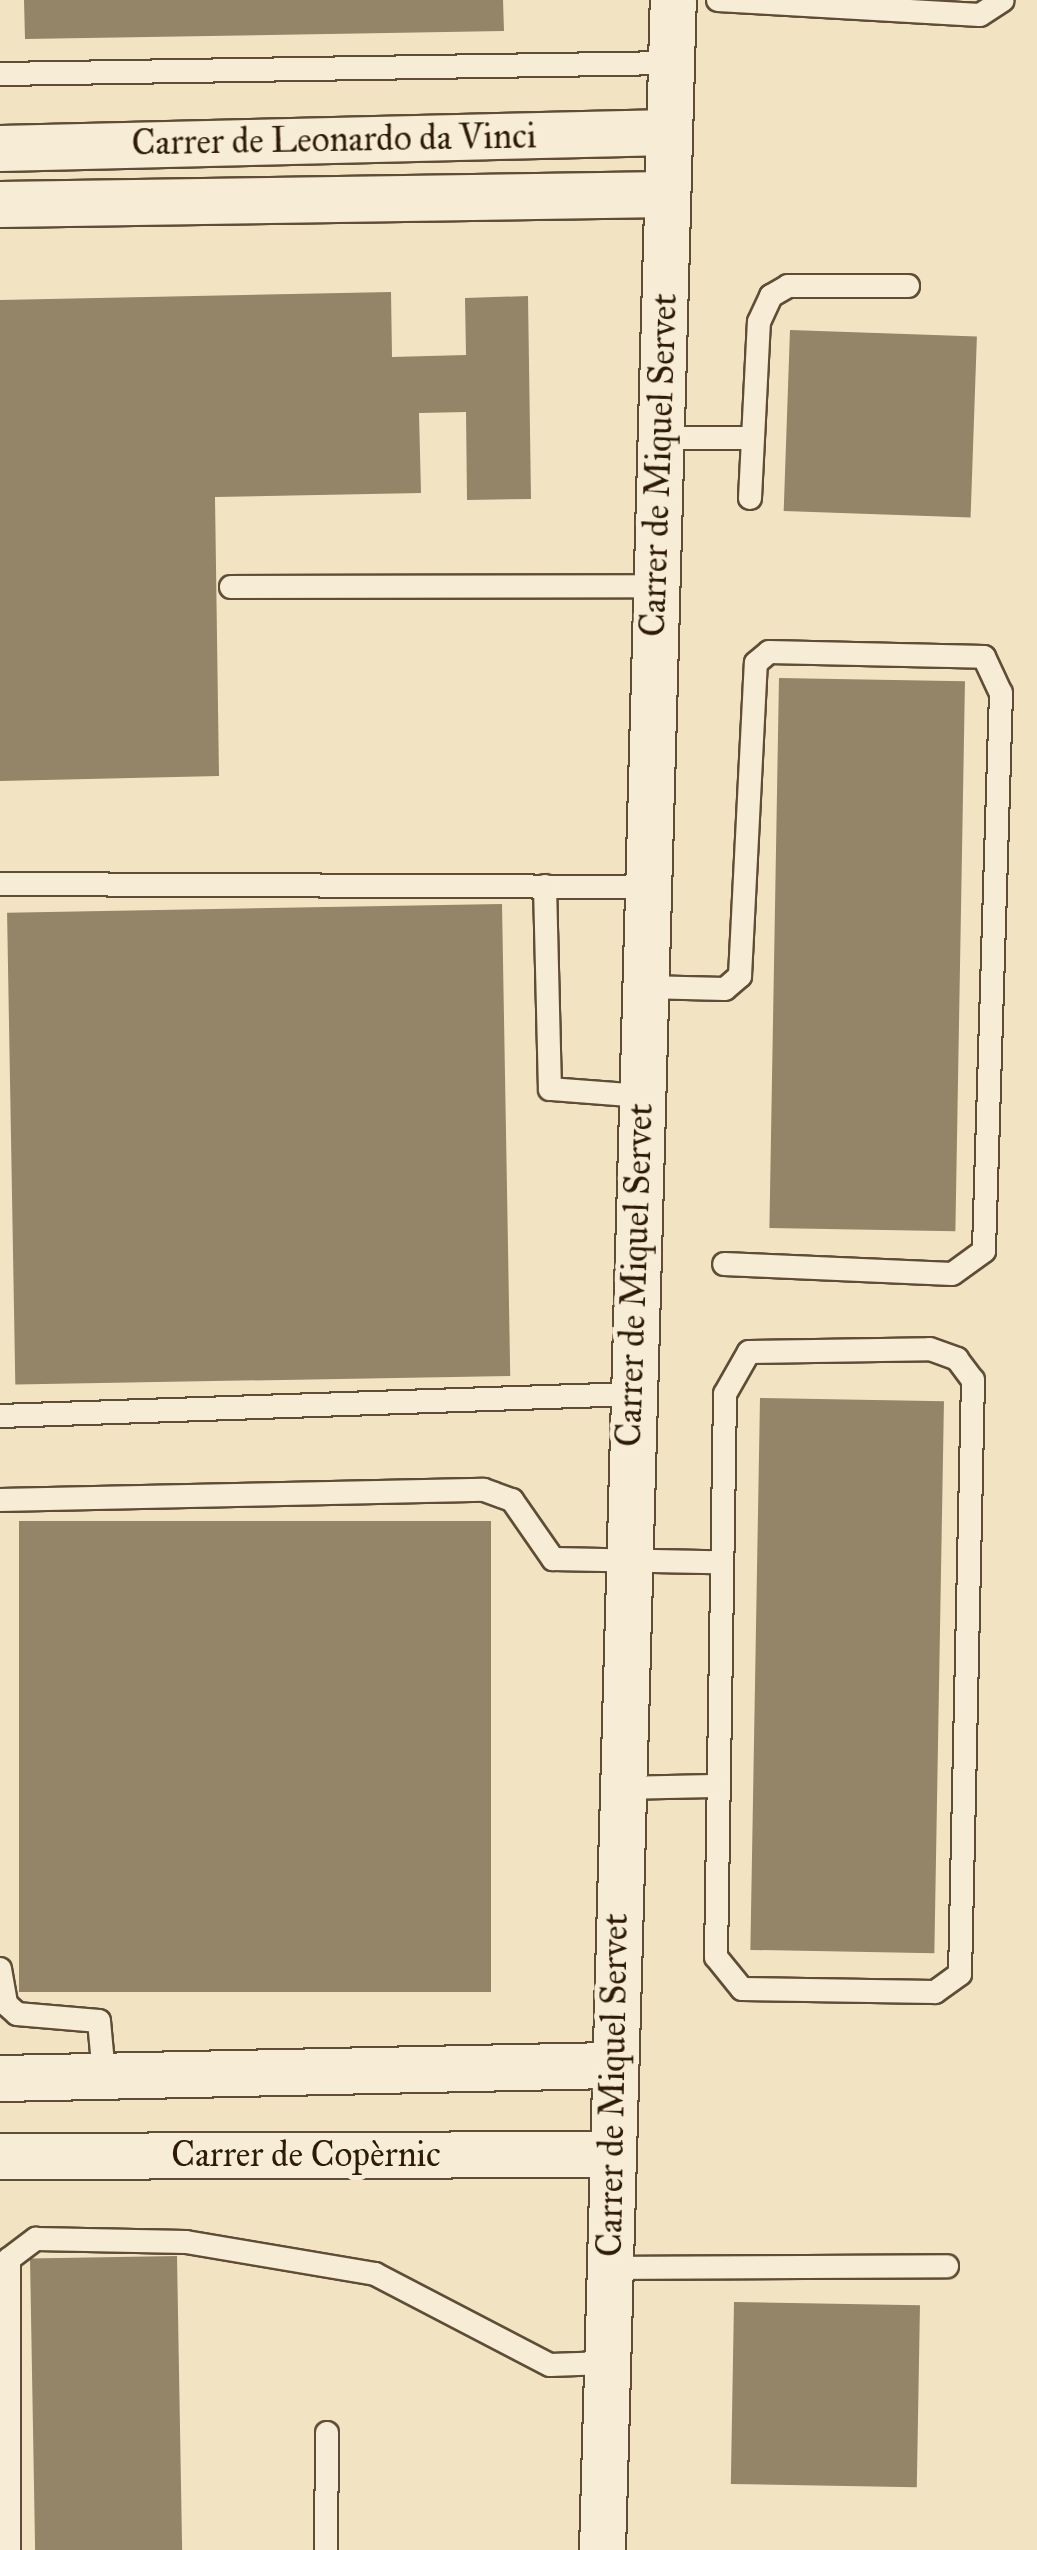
<!DOCTYPE html>
<html>
<head>
<meta charset="utf-8">
<style>
  body { margin:0 }
  #map { position:relative; width:1037px; height:2550px; overflow:hidden; background:#f2e4c2; font-family:"IM FELL Great Primer",serif }
  div>[style] { position:absolute }
  .building>* { inset:0; background:#948468; transform-origin:0 0 }
  .roads { filter:drop-shadow(2px 0 #5f4d36) drop-shadow(-2px 0 #5f4d36) drop-shadow(0 2px #5f4d36) drop-shadow(0 -2px #5f4d36) }
  .service>* { height:22px; margin:-11px; padding:0 11px; transform-origin:11px; border-radius:11px; background:#f7edd7 }
  .minor>* { height:45px; margin:-22.5px; padding:0 22.5px; transform-origin:22.5px; border-radius:22.5px; background:#f7edd7 }
  span { translate:-50% -50%; white-space:nowrap; text-align:center; line-height:1.15; -webkit-text-stroke:10px #f7edd7; paint-order:stroke }
  .street-label { font-size:35px; color:#2e1b07 }
</style>
</head>
<body>
<div id="map">
  <div class="building">
    <div style="clip-path:polygon(24px 0,503px 0,504px 31px,25px 39px)"></div>
    <div style="clip-path:polygon(391px 292px,392px 357px,466px 355px,465px 298px,528px 296px,531px 499px,467px 500px,466px 412px,419px 413px,421px 493px,215px 497px,219px 776px,0 781px,0 300px)"></div>
    <div style="left:790px;top:330px;width:187px;height:181px;rotate:2deg"></div>
    <div style="left:779px;top:678px;width:186px;height:550px;rotate:1deg"></div>
    <div style="left:502px;top:904px;width:472px;height:495px;rotate:89deg"></div>
    <div style="left:760px;top:1398px;width:184px;height:552px;rotate:1deg"></div>
    <div style="left:491px;top:1521px;width:471px;height:472px;rotate:90deg"></div>
    <div style="left:177px;top:2256px;width:294px;height:147px;rotate:89deg"></div>
    <div style="left:734px;top:2302px;width:186px;height:182px;rotate:1deg"></div>
  </div>
  <div class="roads">
    <div class="service">
      <div style="left:718px;top:0;width:262px;rotate:3.3deg"></div>
      <div style="left:980px;top:15px;width:27px;rotate:-33deg"></div>
      <div style="left:0;top:74px;width:671px;rotate:-0.94deg"></div>
      <div style="left:660px;top:438px;width:90px"></div>
      <div style="left:750px;top:498px;width:176px;rotate:-87.1deg"></div>
      <div style="left:759px;top:322px;width:29px;rotate:-65deg"></div>
      <div style="left:771px;top:296px;width:20px;rotate:-30deg"></div>
      <div style="left:788px;top:286px;width:120px"></div>
      <div style="left:231px;top:587px;width:425px;rotate:-0.1deg"></div>
      <div style="left:0;top:884px;width:647px;rotate:0.27deg"></div>
      <div style="left:545px;top:886px;width:203px;rotate:88.6deg"></div>
      <div style="left:550px;top:1089px;width:91px;rotate:4.4deg"></div>
      <div style="left:644px;top:987px;width:81px;rotate:1.4deg"></div>
      <div style="left:725px;top:989px;width:20px;rotate:-41deg"></div>
      <div style="left:740px;top:976px;width:313px;rotate:-87.1deg"></div>
      <div style="left:756px;top:663px;width:17px;rotate:-40deg"></div>
      <div style="left:769px;top:652px;width:215px;rotate:1.3deg"></div>
      <div style="left:984px;top:657px;width:40px;rotate:65deg"></div>
      <div style="left:1001px;top:693px;width:558px;rotate:91.75deg"></div>
      <div style="left:984px;top:1251px;width:39px;rotate:144deg"></div>
      <div style="left:952px;top:1274px;width:228px;rotate:-177.5deg"></div>
      <div style="left:930px;top:1349px;width:29px;rotate:20deg"></div>
      <div style="left:957px;top:1359px;width:26px;rotate:53deg"></div>
      <div style="left:973px;top:1380px;width:594px;rotate:91.25deg"></div>
      <div style="left:960px;top:1974px;width:31px;rotate:144deg"></div>
      <div style="left:935px;top:1992px;width:193px;rotate:-179.1deg"></div>
      <div style="left:742px;top:1989px;width:41px;rotate:-129.1deg"></div>
      <div style="left:716px;top:1957px;width:563px;rotate:-89.08deg"></div>
      <div style="left:725px;top:1394px;width:48px;rotate:-60.3deg"></div>
      <div style="left:749px;top:1352px;width:181px;rotate:-0.9deg"></div>
      <div style="left:0;top:1416px;width:632px;rotate:-1.99deg"></div>
      <div style="left:0;top:1500px;width:484px;rotate:-1.2deg"></div>
      <div style="left:484px;top:1490px;width:30px;rotate:20deg"></div>
      <div style="left:512px;top:1500px;width:72px;rotate:55.2deg"></div>
      <div style="left:553px;top:1559px;width:163px;rotate:1.1deg"></div>
      <div style="left:620px;top:1788px;width:94px;rotate:-1.2deg"></div>
      <div style="left:0;top:1969px;width:36px;rotate:80deg"></div>
      <div style="left:6px;top:2004px;width:15px;rotate:42deg"></div>
      <div style="left:17px;top:2014px;width:82px;rotate:4.9deg"></div>
      <div style="left:99px;top:2021px;width:54px;rotate:84.7deg"></div>
      <div style="left:610px;top:2268px;width:337px;rotate:-0.3deg"></div>
      <div style="left:9px;top:2550px;width:291px;rotate:-90deg"></div>
      <div style="left:9px;top:2259px;width:34px;rotate:-37deg"></div>
      <div style="left:36px;top:2239px;width:150px;rotate:1.1deg"></div>
      <div style="left:186px;top:2242px;width:192px;rotate:9.6deg"></div>
      <div style="left:375px;top:2274px;width:197px;rotate:27.5deg"></div>
      <div style="left:550px;top:2365px;width:57px;rotate:-2deg"></div>
      <div style="left:326px;top:2550px;width:117px;rotate:-89.5deg"></div>
    </div>
    <div class="minor">
      <div style="left:0;top:148px;width:669px;rotate:-1.37deg"></div>
      <div style="left:0;top:204px;width:667px;rotate:-0.86deg"></div>
      <div style="left:0;top:2078px;width:612px;rotate:-1.22deg"></div>
      <div style="left:0;top:2156px;width:613px;rotate:-0.19deg"></div>
      <div style="left:602px;top:2550px;width:2551px;rotate:-88.41deg"></div>
    </div>
  </div>
  <div class="street-label">
    <span style="left:334px;top:140px;rotate:-1deg">Carrer de Leonardo da Vinci</span>
    <span style="left:659px;top:465px;rotate:-88deg">Carrer de Miquel Servet</span>
    <span style="left:635px;top:1275px;rotate:-88deg">Carrer de Miquel Servet</span>
    <span style="left:613px;top:2085px;rotate:-89deg">Carrer de Miquel Servet</span>
    <span style="left:306px;top:2155px">Carrer de Copèrnic</span>
  </div>
</div>
</body>
</html>
